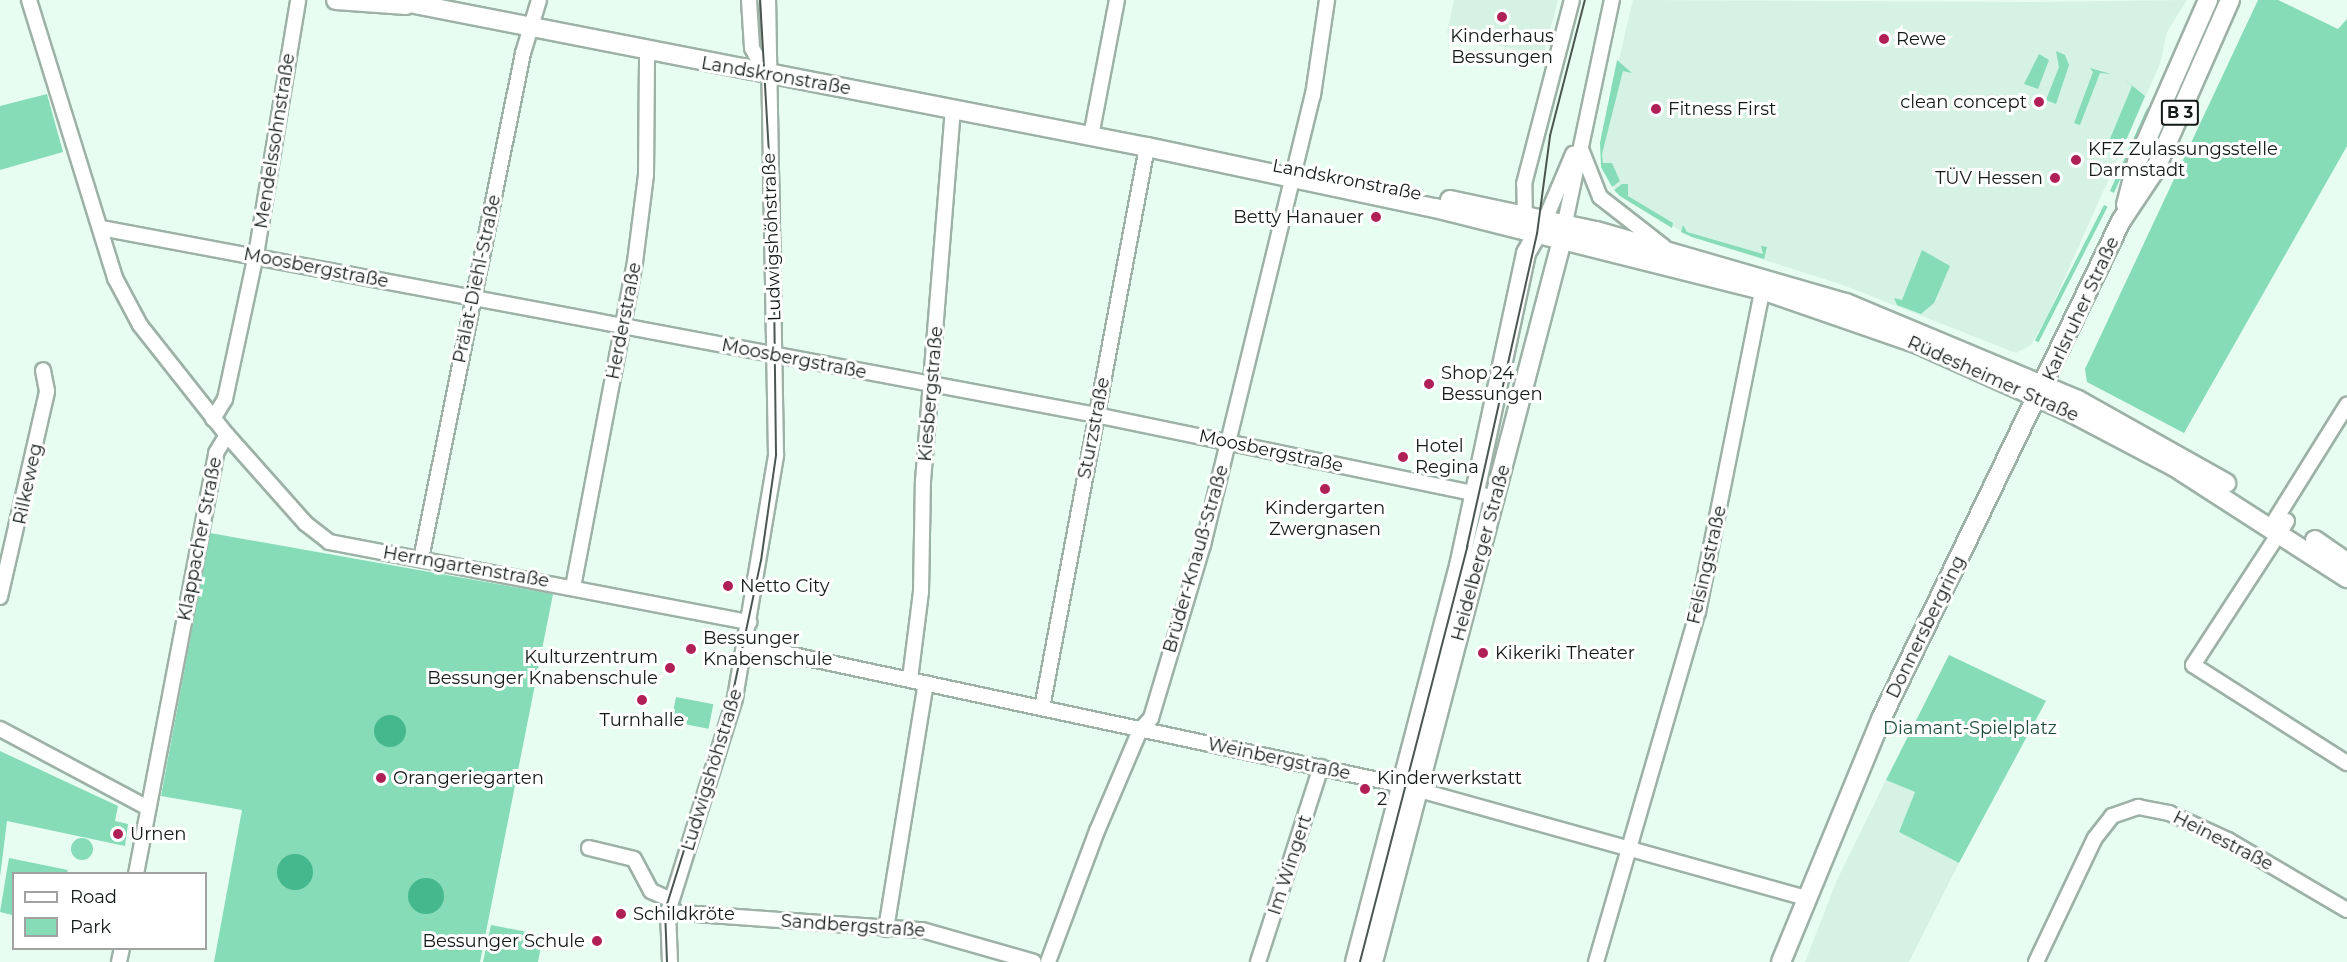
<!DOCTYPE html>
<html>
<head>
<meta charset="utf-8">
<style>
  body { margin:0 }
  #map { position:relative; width:2347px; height:962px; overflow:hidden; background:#e7fdf2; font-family:Montserrat,sans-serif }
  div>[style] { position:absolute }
  .built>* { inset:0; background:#d5f2e4 }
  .green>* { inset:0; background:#85dcb7; transform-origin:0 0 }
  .round { border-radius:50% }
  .water>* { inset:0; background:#45b88e }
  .roads { filter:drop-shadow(2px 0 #9db1a7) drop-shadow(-2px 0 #9db1a7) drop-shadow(0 2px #9db1a7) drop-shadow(0 -2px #9db1a7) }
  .minor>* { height:14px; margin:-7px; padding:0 7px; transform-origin:7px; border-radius:7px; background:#fff }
  .major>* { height:18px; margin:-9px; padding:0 9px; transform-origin:9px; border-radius:9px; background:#fff }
  .tram>* { height:1.5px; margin:-0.75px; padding:0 0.75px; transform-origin:0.75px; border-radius:0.75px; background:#4b5651 }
  .dots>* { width:16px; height:16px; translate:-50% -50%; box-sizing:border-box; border:3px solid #fff; border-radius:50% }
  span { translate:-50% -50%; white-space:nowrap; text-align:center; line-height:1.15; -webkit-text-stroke:6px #fff; paint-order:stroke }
  .shield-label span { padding:2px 4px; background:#fff; border:2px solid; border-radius:4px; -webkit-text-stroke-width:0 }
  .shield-label { font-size:16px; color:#131a17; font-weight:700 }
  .poi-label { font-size:18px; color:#131a17 }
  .left { translate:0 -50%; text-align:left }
  .right { translate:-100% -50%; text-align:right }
  .street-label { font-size:18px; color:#131a17 }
  .park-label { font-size:18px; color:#1e4e3b }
  .legend { position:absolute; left:12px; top:872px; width:195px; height:78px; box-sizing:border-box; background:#fff; border:2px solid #a1a3a2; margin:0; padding:8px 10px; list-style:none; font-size:18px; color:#131a17 }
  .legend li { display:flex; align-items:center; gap:12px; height:30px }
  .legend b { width:30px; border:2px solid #a1a3a2 }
</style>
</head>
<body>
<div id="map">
  <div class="built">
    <div style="clip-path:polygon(1454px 0,1558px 0,1543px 56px,1447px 33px)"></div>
    <div style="clip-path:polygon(1633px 0,2033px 2px,2187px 0,2167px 32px,2160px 64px,2049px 313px,2031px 345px,2016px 353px,1843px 285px,1692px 237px,1620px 196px,1601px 167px,1601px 135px)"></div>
    <div style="clip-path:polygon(1886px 780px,1915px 792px,1899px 832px,1959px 863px,1909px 962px,1805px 962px,1837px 880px)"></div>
  </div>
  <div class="green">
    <div style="clip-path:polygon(2258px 0,2278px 0,2338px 29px,2347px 19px,2347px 146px,2184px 433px,2087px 382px,2085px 369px)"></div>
    <div style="clip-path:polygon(2056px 51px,2065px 55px,2069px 65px,2056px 104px,2046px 100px,2059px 67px)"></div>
    <div style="clip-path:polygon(2039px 54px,2049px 60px,2038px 89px,2024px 84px)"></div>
    <div style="clip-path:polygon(1617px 60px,1632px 73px,1623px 71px,1602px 154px,1603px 163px,1612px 163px,1620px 181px,1612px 187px,1601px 167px,1600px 143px)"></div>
    <div style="clip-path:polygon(2090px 68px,2111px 74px,2100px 73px,2080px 125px,2074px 123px,2093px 72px)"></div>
    <div style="clip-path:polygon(2124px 79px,2145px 96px,2121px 152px,2107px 146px,2132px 86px)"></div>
    <div style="clip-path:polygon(47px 94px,63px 152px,0 170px,0 106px)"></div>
    <div style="clip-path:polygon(2148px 106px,2143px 128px,2114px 193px,2110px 191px)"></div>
    <div style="clip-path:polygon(1622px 184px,1628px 184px,1628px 196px,1673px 223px,1672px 228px,1620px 196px,1614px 190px)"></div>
    <div style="left:2104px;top:205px;width:4px;height:152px;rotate:27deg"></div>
    <div style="clip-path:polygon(1683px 225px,1687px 232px,1763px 254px,1761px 246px,1767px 247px,1764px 259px,1692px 237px,1681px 232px)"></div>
    <div style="clip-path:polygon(1922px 250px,1950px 266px,1934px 303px,1921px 314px,1897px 305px,1894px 298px,1902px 300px)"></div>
    <div style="clip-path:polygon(210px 533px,553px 594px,480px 962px,214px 962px,242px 810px,161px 796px)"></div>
    <div style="clip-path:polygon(1949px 655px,2046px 701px,1959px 863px,1899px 832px,1915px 792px,1886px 780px)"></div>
    <div style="left:676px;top:697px;width:38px;height:25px;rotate:11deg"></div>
    <div style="clip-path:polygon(0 751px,118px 806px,115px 821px,128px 824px,125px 846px,7px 821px,0 877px)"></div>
    <div class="round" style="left:71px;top:838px;width:22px;height:22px"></div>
    <div style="clip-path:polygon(9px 858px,68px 870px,67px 873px,14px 874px,12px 915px,0 912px)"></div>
    <div style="clip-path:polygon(491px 925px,543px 935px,538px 962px,483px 962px)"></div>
  </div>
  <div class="water">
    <div class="round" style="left:374px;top:715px;width:32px;height:32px"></div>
    <div class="round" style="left:277px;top:854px;width:36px;height:36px"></div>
    <div class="round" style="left:408px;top:878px;width:36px;height:36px"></div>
  </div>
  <div class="roads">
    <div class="minor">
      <div style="left:29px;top:0;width:291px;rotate:72.8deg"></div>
      <div style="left:115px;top:278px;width:53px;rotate:62deg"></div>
      <div style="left:140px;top:325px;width:140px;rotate:51.7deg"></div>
      <div style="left:227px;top:435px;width:118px;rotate:48.4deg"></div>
      <div style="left:305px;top:523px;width:31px;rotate:38deg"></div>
      <div style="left:329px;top:542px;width:428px;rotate:10.8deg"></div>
      <div style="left:749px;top:0;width:48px;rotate:86.4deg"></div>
      <div style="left:752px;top:48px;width:30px;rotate:62deg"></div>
      <div style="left:1091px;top:136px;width:138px;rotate:-79.2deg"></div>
      <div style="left:1581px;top:149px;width:52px;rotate:68.4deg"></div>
      <div style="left:1600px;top:197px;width:81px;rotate:38deg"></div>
      <div style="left:1545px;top:220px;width:72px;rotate:-67deg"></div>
      <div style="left:1525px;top:223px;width:39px;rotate:-91deg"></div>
      <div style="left:1524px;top:184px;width:190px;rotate:-75.4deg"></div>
      <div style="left:101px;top:228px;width:1012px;rotate:10.64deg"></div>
      <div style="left:1096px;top:415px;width:409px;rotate:11.7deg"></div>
      <div style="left:1563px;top:232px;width:237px;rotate:-78.1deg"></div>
      <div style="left:213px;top:419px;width:23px;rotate:-59deg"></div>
      <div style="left:225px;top:399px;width:147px;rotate:-77.9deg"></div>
      <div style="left:256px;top:255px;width:258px;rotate:-80.6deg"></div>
      <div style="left:2287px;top:521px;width:172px;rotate:123.1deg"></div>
      <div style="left:2193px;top:665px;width:183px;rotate:32.5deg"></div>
      <div style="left:2272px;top:525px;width:142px;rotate:-58deg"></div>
      <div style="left:421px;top:559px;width:516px;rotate:-78.6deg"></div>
      <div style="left:523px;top:53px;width:55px;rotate:-73.2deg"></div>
      <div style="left:573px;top:587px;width:331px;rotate:-79.2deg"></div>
      <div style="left:635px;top:262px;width:88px;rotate:-82.8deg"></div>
      <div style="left:646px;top:175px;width:123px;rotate:-89.5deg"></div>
      <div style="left:0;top:597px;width:211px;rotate:-77.1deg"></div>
      <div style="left:47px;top:391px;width:21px;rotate:-101deg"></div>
      <div style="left:746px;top:645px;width:670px;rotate:12.06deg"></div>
      <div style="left:1401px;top:785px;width:420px;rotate:15.6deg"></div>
      <div style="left:910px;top:679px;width:88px;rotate:-82.8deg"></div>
      <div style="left:921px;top:592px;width:111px;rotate:-89deg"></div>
      <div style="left:923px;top:481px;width:373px;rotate:-85.4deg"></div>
      <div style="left:1042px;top:708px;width:571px;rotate:-79.4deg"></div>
      <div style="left:0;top:729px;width:168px;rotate:28.1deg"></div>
      <div style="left:589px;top:848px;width:46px;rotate:13.7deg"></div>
      <div style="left:634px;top:859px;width:36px;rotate:62deg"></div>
      <div style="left:651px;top:891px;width:22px;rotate:24deg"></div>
      <div style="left:136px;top:874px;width:429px;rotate:-79.2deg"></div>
      <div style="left:216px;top:453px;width:21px;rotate:-59deg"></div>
      <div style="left:668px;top:912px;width:255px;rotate:4.1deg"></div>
      <div style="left:922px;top:930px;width:116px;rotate:15.9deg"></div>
      <div style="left:886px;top:929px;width:249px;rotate:-80.8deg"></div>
      <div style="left:119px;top:962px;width:14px;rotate:-78deg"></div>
      <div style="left:670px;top:962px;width:50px;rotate:-92.3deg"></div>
      <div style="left:668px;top:912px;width:224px;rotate:-72.6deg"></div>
      <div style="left:735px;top:698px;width:246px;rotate:-80.4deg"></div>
      <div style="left:776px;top:455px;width:455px;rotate:-91deg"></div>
      <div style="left:1048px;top:962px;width:140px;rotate:-69.5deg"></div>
      <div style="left:1097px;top:831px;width:110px;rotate:-66.9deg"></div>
      <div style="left:1140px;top:730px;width:16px;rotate:-47deg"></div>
      <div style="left:1151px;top:718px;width:181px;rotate:-73.3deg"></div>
      <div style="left:1203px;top:545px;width:463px;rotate:-76.3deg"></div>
      <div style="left:1313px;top:95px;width:96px;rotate:-81.6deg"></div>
      <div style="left:1258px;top:962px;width:205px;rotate:-72.1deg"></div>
      <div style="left:1596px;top:962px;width:365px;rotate:-73.8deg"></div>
      <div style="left:1698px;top:612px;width:337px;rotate:-78.7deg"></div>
      <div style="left:2036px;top:962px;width:137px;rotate:-64.6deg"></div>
      <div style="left:2095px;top:838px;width:28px;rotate:-52deg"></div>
      <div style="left:2112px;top:816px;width:28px;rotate:-19deg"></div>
      <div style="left:2138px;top:807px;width:32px;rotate:11deg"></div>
      <div style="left:2169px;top:813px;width:65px;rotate:24.6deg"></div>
      <div style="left:2228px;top:840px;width:138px;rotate:30.5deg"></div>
    </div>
    <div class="major">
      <div style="left:336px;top:0;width:70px;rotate:4.1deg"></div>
      <div style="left:394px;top:0;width:767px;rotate:11.05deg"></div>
      <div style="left:1147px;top:147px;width:294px;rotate:12deg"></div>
      <div style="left:1435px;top:208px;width:337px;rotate:14.1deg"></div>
      <div style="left:1762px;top:290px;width:165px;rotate:19.1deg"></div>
      <div style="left:1918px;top:344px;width:169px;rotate:24.1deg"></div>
      <div style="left:2072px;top:413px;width:114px;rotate:27.7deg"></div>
      <div style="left:2173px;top:466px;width:207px;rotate:32.8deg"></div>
      <div style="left:1450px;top:200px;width:149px;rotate:12deg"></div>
      <div style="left:1596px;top:231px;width:260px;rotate:16.1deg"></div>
      <div style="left:1846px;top:303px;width:251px;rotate:22.7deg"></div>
      <div style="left:2078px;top:400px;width:170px;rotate:29.3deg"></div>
      <div style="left:2126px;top:205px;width:44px;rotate:-75.7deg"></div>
      <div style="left:2137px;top:162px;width:177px;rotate:-66.3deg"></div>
      <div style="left:2315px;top:540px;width:39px;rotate:35deg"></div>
      <div style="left:1355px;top:962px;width:409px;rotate:-75.3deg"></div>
      <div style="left:1459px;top:566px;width:320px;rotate:-77.9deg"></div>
      <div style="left:1526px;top:253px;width:34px;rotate:-60deg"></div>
      <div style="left:1373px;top:962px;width:746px;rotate:-75.33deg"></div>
      <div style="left:1781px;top:962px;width:263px;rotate:-67.6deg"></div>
      <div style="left:1881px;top:719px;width:553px;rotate:-64.27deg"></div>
      <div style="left:2121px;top:221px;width:61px;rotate:-56.3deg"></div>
      <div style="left:2155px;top:170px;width:186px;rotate:-66.2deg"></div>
    </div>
  </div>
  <div class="tram">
    <div style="left:667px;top:962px;width:51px;rotate:-92.2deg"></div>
    <div style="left:665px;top:911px;width:224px;rotate:-72.6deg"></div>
    <div style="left:732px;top:697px;width:139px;rotate:-78deg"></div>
    <div style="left:761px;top:561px;width:107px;rotate:-81.9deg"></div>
    <div style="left:776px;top:455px;width:231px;rotate:-90.7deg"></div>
    <div style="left:773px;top:224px;width:224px;rotate:-93.3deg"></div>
    <div style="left:1360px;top:962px;width:429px;rotate:-75.5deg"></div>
    <div style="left:1467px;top:547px;width:321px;rotate:-77.4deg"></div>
    <div style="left:1537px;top:234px;width:99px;rotate:-82.4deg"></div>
    <div style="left:1550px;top:136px;width:140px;rotate:-75.6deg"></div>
  </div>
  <div class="dots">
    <div style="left:1502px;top:17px;background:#af2057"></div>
    <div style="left:1884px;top:39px;background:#af2057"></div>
    <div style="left:2039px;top:102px;background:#af2057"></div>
    <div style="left:1656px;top:109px;background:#af2057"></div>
    <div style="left:2076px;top:160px;background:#af2057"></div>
    <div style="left:2055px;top:178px;background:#af2057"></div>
    <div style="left:1376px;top:217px;background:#af2057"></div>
    <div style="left:1429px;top:384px;background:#af2057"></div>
    <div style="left:1403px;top:457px;background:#af2057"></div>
    <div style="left:1325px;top:489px;background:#af2057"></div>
    <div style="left:728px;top:586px;background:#af2057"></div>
    <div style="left:691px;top:649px;background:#af2057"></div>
    <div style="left:1483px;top:653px;background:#af2057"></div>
    <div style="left:670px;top:668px;background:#af2057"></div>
    <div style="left:642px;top:700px;background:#af2057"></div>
    <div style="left:381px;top:778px;background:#af2057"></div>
    <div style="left:1365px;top:789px;background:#af2057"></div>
    <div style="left:118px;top:834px;background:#af2057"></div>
    <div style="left:621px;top:914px;background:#af2057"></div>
    <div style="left:597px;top:941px;background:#af2057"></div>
  </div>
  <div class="shield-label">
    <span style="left:2180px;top:113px">B 3</span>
  </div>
  <div class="poi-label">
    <span style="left:1502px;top:47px">Kinderhaus<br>Bessungen</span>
    <span class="left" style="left:1896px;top:39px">Rewe</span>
    <span class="right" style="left:2027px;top:102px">clean concept</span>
    <span class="left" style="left:1668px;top:109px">Fitness First</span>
    <span class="left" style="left:2088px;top:160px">KFZ Zulassungsstelle<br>Darmstadt</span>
    <span class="right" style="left:2043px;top:178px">TÜV Hessen</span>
    <span class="right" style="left:1364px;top:217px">Betty Hanauer</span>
    <span class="left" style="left:1441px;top:384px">Shop 24<br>Bessungen</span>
    <span class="left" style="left:1415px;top:457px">Hotel<br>Regina</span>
    <span style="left:1325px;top:519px">Kindergarten<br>Zwergnasen</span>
    <span class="left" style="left:740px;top:586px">Netto City</span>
    <span class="left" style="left:703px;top:649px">Bessunger<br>Knabenschule</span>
    <span class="left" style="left:1495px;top:653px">Kikeriki Theater</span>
    <span class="right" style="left:658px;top:668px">Kulturzentrum<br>Bessunger Knabenschule</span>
    <span style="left:642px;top:720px">Turnhalle</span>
    <span class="left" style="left:393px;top:778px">Orangeriegarten</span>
    <span class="left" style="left:1377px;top:789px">Kinderwerkstatt<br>2</span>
    <span class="left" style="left:130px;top:834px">Urnen</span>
    <span class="left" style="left:633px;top:914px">Schildkröte</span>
    <span class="right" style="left:585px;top:941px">Bessunger Schule</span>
  </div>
  <div class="street-label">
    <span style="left:776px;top:76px;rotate:10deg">Landskronstraße</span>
    <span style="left:275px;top:141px;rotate:-81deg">Mendelssohnstraße</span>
    <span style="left:1347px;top:180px;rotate:11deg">Landskronstraße</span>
    <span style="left:772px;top:237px;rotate:-92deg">Ludwigshöhstraße</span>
    <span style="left:316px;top:268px;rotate:11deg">Moosbergstraße</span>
    <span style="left:477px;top:279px;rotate:-78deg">Prälat-Diehl-Straße</span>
    <span style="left:2081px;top:309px;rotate:-65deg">Karlsruher Straße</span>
    <span style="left:624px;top:321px;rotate:-79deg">Herderstraße</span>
    <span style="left:794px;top:359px;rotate:11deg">Moosbergstraße</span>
    <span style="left:1993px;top:379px;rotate:24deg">Rüdesheimer Straße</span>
    <span style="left:931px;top:394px;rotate:-85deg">Kiesbergstraße</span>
    <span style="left:1094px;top:428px;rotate:-79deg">Sturzstraße</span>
    <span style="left:1271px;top:451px;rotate:12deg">Moosbergstraße</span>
    <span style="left:28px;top:484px;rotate:-78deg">Rilkeweg</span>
    <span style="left:200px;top:539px;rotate:-79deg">Klappacher Straße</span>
    <span style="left:1481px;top:553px;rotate:-75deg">Heidelberger Straße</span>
    <span style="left:1196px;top:559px;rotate:-74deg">Brüder-Knauß-Straße</span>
    <span style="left:1707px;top:565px;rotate:-77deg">Felsingstraße</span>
    <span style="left:466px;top:567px;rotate:10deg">Herrngartenstraße</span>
    <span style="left:1926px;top:627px;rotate:-64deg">Donnersbergring</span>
    <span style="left:1279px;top:759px;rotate:12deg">Weinbergstraße</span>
    <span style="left:712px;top:770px;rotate:-73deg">Ludwigshöhstraße</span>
    <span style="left:2223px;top:841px;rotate:27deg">Heinestraße</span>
    <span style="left:1290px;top:865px;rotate:-72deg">Im Wingert</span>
    <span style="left:853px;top:926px;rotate:4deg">Sandbergstraße</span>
  </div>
  <div class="park-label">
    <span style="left:1970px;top:728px">Diamant-Spielplatz</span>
  </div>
  <ul class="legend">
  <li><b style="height:8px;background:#fff"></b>Road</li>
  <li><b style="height:16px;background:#85dcb7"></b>Park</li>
  </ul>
</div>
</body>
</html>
